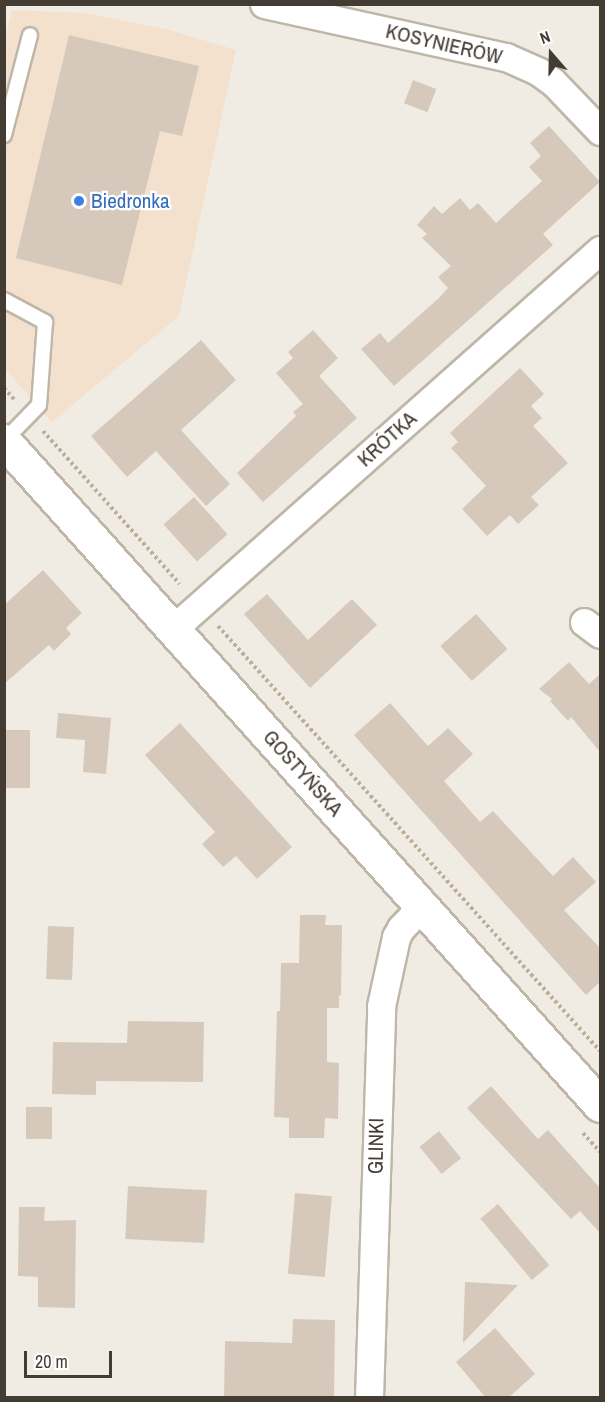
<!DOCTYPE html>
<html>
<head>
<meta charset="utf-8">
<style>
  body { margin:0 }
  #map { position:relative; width:605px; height:1402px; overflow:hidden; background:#f1ece3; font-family:"Archivo Narrow",sans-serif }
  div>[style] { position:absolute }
  .commercial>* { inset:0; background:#f4e1cd }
  .building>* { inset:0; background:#d6c9bc; transform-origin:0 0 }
  .path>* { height:4px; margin-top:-2px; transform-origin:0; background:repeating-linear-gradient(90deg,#bead97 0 3px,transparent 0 6px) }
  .roads { filter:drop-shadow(2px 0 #bfb6a9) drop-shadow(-2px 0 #bfb6a9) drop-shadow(0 2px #bfb6a9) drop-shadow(0 -2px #bfb6a9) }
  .service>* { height:14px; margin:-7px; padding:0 7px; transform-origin:7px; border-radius:7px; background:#fff }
  .minor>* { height:27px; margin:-13.5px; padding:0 13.5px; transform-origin:13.5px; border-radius:13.5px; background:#fff }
  .tertiary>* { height:33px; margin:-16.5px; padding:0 16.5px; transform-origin:16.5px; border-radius:16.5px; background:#fff }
  .dots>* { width:16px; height:16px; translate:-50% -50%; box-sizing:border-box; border:3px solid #fff; border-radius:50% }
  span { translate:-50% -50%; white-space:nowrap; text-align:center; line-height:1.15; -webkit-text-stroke:4.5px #fff; paint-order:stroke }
  .street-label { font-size:21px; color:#433c33 }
  .shop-label { font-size:21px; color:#366cbe }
  .left { translate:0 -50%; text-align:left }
  .frame { position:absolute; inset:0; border:6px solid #433c33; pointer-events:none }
  .north { position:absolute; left:521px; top:24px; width:60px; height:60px; -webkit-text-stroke:4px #fff; paint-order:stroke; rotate:340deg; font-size:16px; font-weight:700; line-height:24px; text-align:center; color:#433c33 }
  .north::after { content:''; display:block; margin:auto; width:21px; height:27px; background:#433c33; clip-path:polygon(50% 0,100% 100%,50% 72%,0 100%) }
  .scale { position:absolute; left:24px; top:1351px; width:88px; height:27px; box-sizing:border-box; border:3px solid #433c33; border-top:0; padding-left:8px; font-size:18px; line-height:21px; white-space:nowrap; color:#433c33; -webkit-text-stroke:4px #fff; paint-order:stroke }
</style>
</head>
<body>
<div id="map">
  <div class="commercial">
    <div style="clip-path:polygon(12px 10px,84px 13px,166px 29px,236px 50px,179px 316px,52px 422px,5px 369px,4px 41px)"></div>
  </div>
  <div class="building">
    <div style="clip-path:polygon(69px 35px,199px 66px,182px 136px,160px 131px,122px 285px,16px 258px)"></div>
    <div style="left:413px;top:80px;width:25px;height:25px;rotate:21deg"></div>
    <div style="clip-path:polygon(549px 126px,600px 182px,543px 234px,553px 245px,394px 386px,361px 349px,380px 333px,388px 343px,439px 298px,448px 288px,438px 277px,451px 266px,422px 238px,427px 234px,417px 225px,434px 206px,442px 214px,460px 198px,470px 210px,478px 203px,496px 223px,542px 181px,529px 167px,541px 156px,530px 143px)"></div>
    <div style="clip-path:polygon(313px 330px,338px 358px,319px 376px,357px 418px,263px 502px,237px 473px,296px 416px,293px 412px,303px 404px,276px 373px,293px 358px,288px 352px)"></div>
    <div style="clip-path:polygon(201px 340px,236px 380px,181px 430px,230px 484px,206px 506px,156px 451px,127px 477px,91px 436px)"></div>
    <div style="clip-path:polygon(520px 368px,544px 394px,531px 406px,542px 418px,533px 426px,568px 463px,531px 497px,539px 505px,518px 524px,510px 515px,487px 536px,462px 509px,486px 486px,451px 448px,458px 442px,450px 433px)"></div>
    <div style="left:194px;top:497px;width:50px;height:41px;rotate:48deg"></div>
    <div style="clip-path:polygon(43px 570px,82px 613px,66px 628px,71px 634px,54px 651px,49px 645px,4px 684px,4px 605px)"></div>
    <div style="clip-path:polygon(267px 594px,308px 640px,352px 599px,377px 625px,310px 688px,244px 614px)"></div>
    <div style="left:476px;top:614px;width:47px;height:48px;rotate:48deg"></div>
    <div style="clip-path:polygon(569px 662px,589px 684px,600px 674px,600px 752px,571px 717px,568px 721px,550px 701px,552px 699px,539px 689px)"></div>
    <div style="clip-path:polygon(390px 703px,428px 746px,448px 728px,473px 754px,444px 781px,480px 822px,493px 811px,553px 876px,573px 857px,596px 882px,564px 910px,600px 948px,600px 982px,586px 995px,354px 735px)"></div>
    <div style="clip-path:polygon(58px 713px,111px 718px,106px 774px,83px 772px,85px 740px,56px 738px)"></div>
    <div style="clip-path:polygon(180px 723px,292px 847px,257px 879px,236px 856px,223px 867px,202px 844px,215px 832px,145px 755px)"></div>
    <div style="left:4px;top:730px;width:26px;height:58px"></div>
    <div style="clip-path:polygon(300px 915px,326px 915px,325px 925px,342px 925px,341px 995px,339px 996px,339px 1008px,327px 1008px,327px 1062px,339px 1063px,338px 1119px,325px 1118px,324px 1138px,289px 1138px,289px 1118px,274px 1117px,277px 1011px,280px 1011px,281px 963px,299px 963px)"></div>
    <div style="left:48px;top:926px;width:26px;height:53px;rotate:2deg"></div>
    <div style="clip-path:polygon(128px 1021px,204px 1022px,203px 1082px,96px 1081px,96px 1095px,52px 1094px,53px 1042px,127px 1043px)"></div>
    <div style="clip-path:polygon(491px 1086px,538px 1139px,548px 1130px,600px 1188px,600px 1233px,580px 1211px,571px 1219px,467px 1108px)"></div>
    <div style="left:26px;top:1107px;width:26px;height:32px"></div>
    <div style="left:439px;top:1131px;width:35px;height:25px;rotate:51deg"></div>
    <div style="left:128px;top:1186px;width:79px;height:53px;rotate:3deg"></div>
    <div style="left:295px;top:1193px;width:37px;height:81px;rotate:5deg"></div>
    <div style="left:498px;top:1204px;width:80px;height:23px;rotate:50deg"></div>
    <div style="clip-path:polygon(19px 1207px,45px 1207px,44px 1221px,76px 1220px,75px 1308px,38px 1307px,38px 1277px,18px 1276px)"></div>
    <div style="clip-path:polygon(465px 1282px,518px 1285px,463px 1343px)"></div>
    <div style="clip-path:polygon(293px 1319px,335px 1320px,334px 1398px,224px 1398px,225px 1341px,292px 1343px)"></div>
    <div style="clip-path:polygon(495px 1328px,535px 1374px,508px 1398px,486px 1398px,456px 1362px)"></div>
  </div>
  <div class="path">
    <div style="left:4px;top:388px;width:15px;rotate:48deg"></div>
    <div style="left:43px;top:431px;width:205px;rotate:48.2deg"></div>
    <div style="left:218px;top:626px;width:571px;rotate:48.05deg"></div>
    <div style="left:583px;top:1133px;width:25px;rotate:48deg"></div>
  </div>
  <div class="roads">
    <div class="service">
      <div style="left:4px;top:135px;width:103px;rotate:-75.4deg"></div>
      <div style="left:4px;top:300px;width:47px;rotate:28.2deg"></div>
      <div style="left:45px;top:322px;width:83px;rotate:94.1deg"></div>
      <div style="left:39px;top:405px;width:50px;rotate:134.2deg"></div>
    </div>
    <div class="minor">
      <div style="left:264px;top:4px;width:248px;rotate:12.4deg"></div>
      <div style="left:506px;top:57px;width:36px;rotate:24deg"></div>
      <div style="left:539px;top:72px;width:17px;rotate:36deg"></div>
      <div style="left:553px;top:82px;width:68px;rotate:46.2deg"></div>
      <div style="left:584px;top:622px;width:20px;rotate:37deg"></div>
      <div style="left:174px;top:628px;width:570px;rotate:-41.58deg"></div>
      <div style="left:369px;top:1398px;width:392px;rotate:-88.2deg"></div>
      <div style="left:381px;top:1006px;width:71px;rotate:-77.7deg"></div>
      <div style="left:396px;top:937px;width:10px;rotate:-61deg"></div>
      <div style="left:401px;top:928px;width:30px;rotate:-46deg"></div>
    </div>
    <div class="tertiary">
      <div style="left:4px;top:441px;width:892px;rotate:48.09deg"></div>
    </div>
  </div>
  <div class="dots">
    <div style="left:79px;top:201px;background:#3f7fe0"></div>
  </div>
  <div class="street-label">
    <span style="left:444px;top:44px;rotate:13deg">KOSYNIERÓW</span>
    <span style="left:387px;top:439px;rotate:-42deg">KRÓTKA</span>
    <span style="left:303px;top:773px;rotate:48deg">GOSTYŃSKA</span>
    <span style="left:376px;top:1146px;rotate:-89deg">GLINKI</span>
  </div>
  <div class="shop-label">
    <span class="left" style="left:91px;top:201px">Biedronka</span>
  </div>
  <div class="frame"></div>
  <div class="north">N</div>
  <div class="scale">20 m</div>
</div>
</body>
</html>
